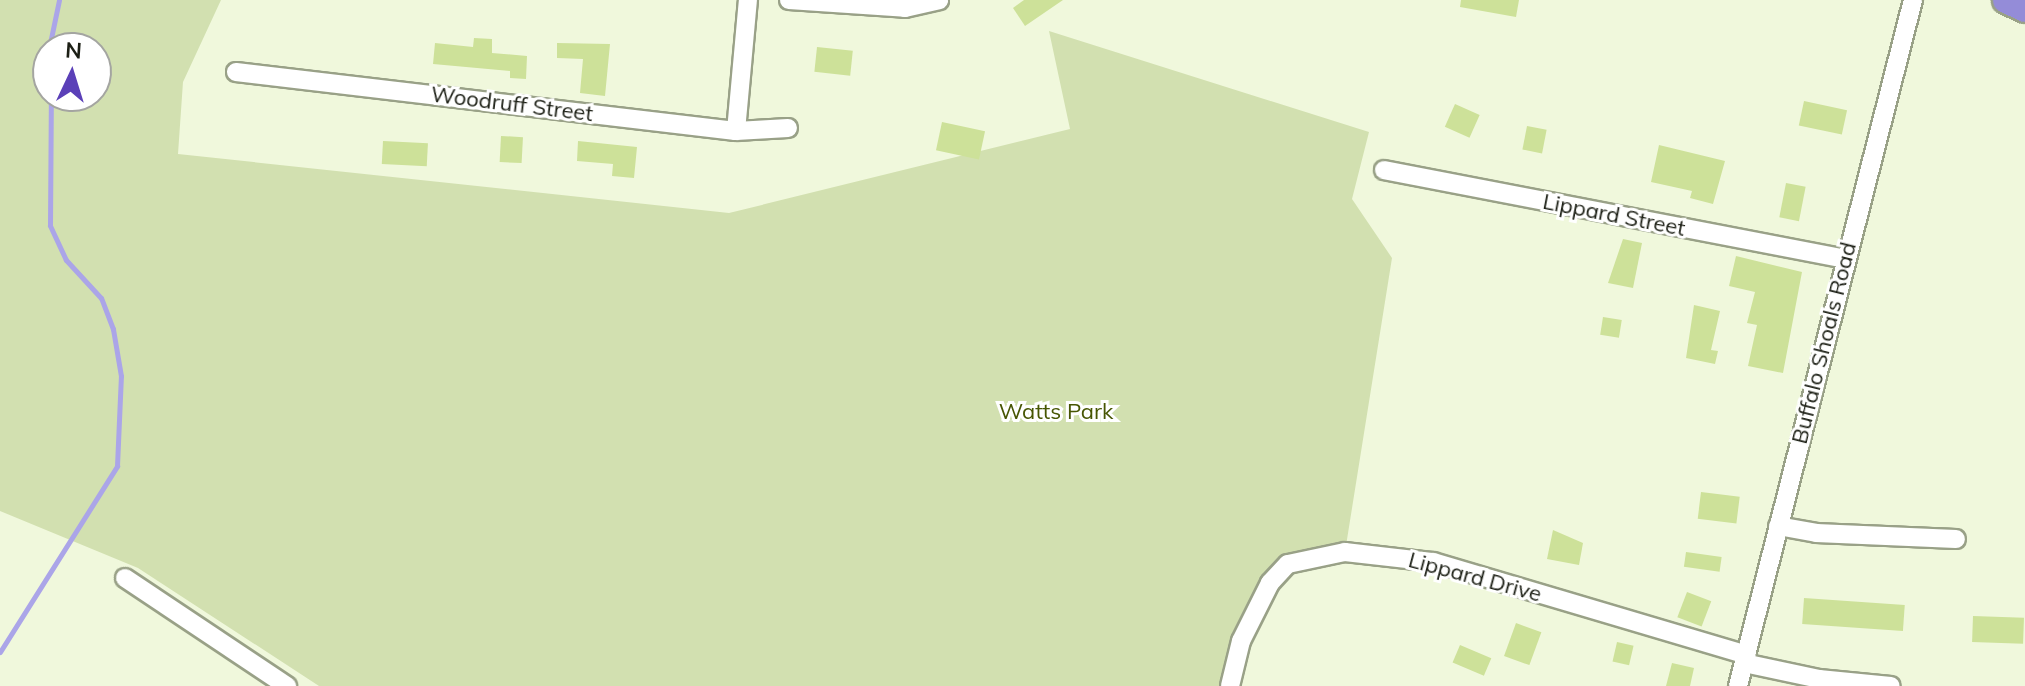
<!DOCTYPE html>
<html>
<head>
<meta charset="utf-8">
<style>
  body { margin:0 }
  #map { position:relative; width:2025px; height:686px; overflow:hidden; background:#f0f8dc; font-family:Mulish,sans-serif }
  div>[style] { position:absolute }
  .green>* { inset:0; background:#d2e0b0 }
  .stream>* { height:5px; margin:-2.5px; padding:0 2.5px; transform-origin:2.5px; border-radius:2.5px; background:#aba5e8 }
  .building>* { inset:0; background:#cde199; transform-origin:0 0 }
  .roads { filter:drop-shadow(2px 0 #99a187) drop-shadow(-2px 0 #99a187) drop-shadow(0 2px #99a187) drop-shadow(0 -2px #99a187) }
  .minor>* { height:18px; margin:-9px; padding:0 9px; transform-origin:9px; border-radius:9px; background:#fff }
  .highway>* { height:26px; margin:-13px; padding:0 13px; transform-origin:13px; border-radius:13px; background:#948cd8 }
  span { translate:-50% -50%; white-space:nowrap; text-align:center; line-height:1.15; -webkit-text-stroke:6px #fff; paint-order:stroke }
  .street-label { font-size:22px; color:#1c1f15 }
  .park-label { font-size:22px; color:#475603 }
  .north { position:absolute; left:32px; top:32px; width:80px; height:80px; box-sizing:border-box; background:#fff; border:2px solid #a4a5a1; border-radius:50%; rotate:4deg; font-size:22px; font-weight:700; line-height:32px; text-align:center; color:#1c1f15 }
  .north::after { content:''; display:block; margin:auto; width:28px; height:36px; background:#5b40b8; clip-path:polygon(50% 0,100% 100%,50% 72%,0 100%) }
</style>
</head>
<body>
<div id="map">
  <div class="green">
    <div style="clip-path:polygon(evenodd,0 0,221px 0,183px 82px,178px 154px,729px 213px,1070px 129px,1049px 31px,1369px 132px,1352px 199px,1392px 258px,1345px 552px,1315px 555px,1270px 583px,1230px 686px,319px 686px,138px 568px,0 511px,0 0,48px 48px,96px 48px,96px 96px,48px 96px,48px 48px)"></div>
  </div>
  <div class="stream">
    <div style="left:49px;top:48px;width:49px;rotate:-78.2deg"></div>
    <div style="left:0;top:652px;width:220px;rotate:-57.8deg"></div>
    <div style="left:117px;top:466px;width:90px;rotate:-87.5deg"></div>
    <div style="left:121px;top:376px;width:48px;rotate:-99.7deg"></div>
    <div style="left:113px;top:329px;width:33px;rotate:-111deg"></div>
    <div style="left:101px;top:298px;width:52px;rotate:-132.6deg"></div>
    <div style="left:66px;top:260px;width:38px;rotate:-115deg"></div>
    <div style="left:50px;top:225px;width:129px;rotate:-89.6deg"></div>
  </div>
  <div class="building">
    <div style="clip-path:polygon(1024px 0,1063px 0,1025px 26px,1013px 8px)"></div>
    <div style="clip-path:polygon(1461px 0,1519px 0,1516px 17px,1460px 7px)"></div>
    <div style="clip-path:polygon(474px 38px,492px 39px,492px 53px,527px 56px,526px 79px,510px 78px,510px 71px,433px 64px,435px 43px,473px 47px)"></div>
    <div style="clip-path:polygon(557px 43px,610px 44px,605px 96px,580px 93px,583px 59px,557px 58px)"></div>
    <div style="left:817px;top:47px;width:36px;height:25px;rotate:6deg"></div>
    <div style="left:1804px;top:101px;width:44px;height:25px;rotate:12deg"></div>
    <div style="left:1455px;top:104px;width:27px;height:25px;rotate:24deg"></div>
    <div style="left:942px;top:122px;width:44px;height:29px;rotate:12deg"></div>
    <div style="left:1527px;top:126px;width:20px;height:24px;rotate:11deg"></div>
    <div style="left:501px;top:136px;width:22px;height:26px;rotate:3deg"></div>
    <div style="left:383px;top:141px;width:45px;height:23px;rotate:3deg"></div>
    <div style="clip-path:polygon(578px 141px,637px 147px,634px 178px,612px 176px,613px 164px,577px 161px)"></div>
    <div style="clip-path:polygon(1659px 145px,1725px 161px,1713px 204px,1690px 198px,1692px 191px,1651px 182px)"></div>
    <div style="left:1786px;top:183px;width:20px;height:35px;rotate:11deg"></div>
    <div style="clip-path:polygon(1623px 239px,1642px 243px,1633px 288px,1608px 283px)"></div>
    <div style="clip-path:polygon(1736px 256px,1802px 272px,1783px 373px,1748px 366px,1757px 325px,1747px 323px,1755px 292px,1729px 286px)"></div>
    <div style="clip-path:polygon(1694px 305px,1720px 311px,1711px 350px,1718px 351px,1715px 364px,1686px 358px)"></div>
    <div style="left:1603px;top:317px;width:19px;height:18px;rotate:9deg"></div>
    <div style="left:1701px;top:492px;width:39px;height:27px;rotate:7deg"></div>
    <div style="clip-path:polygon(1553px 530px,1583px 543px,1579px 565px,1547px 559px)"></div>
    <div style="left:1686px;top:552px;width:36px;height:15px;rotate:8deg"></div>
    <div style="left:1687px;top:592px;width:26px;height:27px;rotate:21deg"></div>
    <div style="left:1804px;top:598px;width:101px;height:26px;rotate:4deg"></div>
    <div style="left:1973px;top:616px;width:51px;height:26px;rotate:2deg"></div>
    <div style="left:1516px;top:623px;width:27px;height:35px;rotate:20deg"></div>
    <div style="left:1617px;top:642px;width:17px;height:20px;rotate:13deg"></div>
    <div style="left:1460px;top:645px;width:34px;height:19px;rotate:23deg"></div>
    <div style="clip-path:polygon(1672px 663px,1694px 668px,1690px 686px,1666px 686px)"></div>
  </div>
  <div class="roads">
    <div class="minor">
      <div style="left:789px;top:0;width:116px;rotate:3.9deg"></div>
      <div style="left:905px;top:8px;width:35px;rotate:-13deg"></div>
      <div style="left:236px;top:72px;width:503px;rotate:6.73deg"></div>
      <div style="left:736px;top:131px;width:52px;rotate:-3.3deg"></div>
      <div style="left:736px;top:131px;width:132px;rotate:-84.8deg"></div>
      <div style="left:1384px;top:170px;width:470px;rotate:10.9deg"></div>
      <div style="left:1778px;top:526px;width:39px;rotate:10deg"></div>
      <div style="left:1816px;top:533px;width:140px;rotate:2.5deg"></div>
      <div style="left:125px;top:578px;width:195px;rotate:33.7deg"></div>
      <div style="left:1744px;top:663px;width:77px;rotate:12deg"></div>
      <div style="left:1819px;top:679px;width:72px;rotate:5.6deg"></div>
      <div style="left:1230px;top:686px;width:46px;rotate:-76.3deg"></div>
      <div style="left:1241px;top:641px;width:65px;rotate:-63.4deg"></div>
      <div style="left:1270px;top:583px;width:26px;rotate:-47deg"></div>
      <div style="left:1288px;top:564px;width:58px;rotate:-11.9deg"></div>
      <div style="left:1345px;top:552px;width:89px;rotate:6.5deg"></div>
      <div style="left:1433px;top:562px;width:327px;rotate:16.5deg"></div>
      <div style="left:1738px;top:686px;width:708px;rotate:-75.69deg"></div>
    </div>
    <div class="highway">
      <div style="left:2006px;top:0;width:21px;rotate:25deg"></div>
    </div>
  </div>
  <div class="street-label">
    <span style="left:512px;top:104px;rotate:7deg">Woodruff Street</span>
    <span style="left:1614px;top:215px;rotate:11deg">Lippard Street</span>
    <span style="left:1824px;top:343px;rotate:-76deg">Buffalo Shoals Road</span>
    <span style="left:1475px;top:577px;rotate:15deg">Lippard Drive</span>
  </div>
  <div class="park-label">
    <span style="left:1056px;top:412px">Watts Park</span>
  </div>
  <div class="north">N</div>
</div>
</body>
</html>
